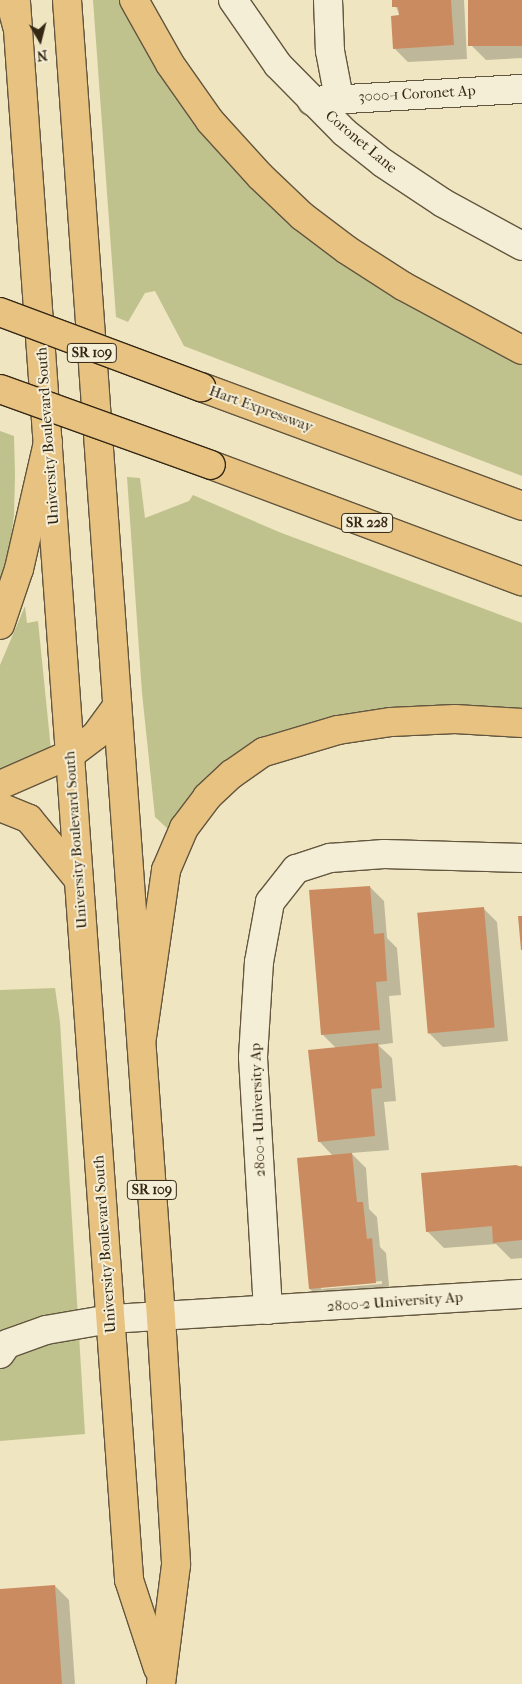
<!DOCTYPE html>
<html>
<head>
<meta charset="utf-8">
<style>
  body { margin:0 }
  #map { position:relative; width:522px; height:1684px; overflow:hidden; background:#efe5c0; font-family:"IM FELL French Canon",serif }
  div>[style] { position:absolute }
  .green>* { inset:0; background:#c0c28d }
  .shadow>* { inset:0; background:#0003 }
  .building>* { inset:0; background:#cb8b61; transform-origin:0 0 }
  .roads { filter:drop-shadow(1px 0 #63563f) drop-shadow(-1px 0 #63563f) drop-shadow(0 1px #63563f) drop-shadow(0 -1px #63563f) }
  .minor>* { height:28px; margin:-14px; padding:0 14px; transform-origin:14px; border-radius:14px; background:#f5eed6 }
  .major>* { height:28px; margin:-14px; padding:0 14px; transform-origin:14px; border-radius:14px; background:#e8c280 }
  .highway>* { height:28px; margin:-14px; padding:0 14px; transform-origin:14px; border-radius:14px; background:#e8c280 }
  .bridges { filter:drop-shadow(1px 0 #342714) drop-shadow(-1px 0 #342714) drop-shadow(0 1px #342714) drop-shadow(0 -1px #342714) }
  .highway-bridge>* { height:28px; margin:-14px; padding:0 14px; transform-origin:14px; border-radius:14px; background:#e8c280 }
  span { translate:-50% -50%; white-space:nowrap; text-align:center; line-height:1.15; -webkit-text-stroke:4px #f5eed6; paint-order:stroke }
  .shield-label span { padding:1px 4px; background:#f5eed6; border:1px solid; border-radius:4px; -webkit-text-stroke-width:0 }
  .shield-label { font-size:14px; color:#342714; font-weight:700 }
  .street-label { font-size:15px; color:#342714 }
  .north { position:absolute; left:15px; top:15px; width:50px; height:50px; -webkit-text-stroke:4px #f5eed6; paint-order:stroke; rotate:172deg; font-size:14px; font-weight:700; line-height:20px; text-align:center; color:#342714 }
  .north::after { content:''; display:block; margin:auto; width:18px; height:22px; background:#342714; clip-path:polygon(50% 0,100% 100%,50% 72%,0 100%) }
</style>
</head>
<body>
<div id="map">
  <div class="green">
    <div style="clip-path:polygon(93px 0,125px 0,224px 154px,522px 361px,522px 476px,184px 346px,155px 291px,145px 293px,128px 322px,116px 317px)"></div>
    <div style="clip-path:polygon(0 431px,14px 436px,15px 475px,14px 515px,8px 562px,0 586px)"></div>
    <div style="clip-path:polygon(127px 477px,140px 478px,145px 518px,189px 501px,193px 495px,279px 532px,522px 623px,522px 713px,467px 710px,218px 773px,190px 797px,168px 829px,155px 817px,142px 693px)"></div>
    <div style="clip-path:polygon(25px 606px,27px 623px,38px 621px,51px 750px,0 772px,0 665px)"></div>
    <div style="clip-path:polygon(55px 988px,60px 1022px,85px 1434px,0 1441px,0 990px)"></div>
  </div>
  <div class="shadow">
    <div style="clip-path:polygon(393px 0,464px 0,467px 59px,408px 62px,394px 48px,400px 16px)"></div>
    <div style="clip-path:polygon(469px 0,522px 0,522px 58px,486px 60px,472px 46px)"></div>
    <div style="clip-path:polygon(evenodd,370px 887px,384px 901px,387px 938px,397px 948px,401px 995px,389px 996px,393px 1043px,378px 1045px,392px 1058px,396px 1101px,384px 1102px,389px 1150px,351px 1153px,366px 1168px,369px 1209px,377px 1217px,380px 1247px,386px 1253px,390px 1297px,324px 1303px,310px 1289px,333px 1156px,319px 1141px,336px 1048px,322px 1034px,370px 887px,382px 1281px,382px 1284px,321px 1289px,321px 1287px,382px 1281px)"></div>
    <div style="clip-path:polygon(483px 908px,497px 922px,508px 1041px,443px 1047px,429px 1033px)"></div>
    <div style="clip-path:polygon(522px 1166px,522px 1258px,511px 1259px,496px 1244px,444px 1248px,427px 1231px,422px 1174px)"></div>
    <div style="clip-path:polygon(55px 1586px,69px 1600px,75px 1684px,0 1684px,0 1590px)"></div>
  </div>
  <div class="building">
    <div style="clip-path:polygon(392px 0,451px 0,454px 45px,393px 49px,391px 16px,399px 15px,398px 7px,392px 7px)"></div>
    <div style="left:468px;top:0;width:54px;height:46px"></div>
    <div style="clip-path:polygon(370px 886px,374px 934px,384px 933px,387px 981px,376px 982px,380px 1030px,321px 1035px,309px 890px)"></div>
    <div style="left:484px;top:907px;width:121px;height:67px;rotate:85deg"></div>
    <div style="clip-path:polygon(518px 916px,522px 916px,522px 950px,521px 950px)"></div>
    <div style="clip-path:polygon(378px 1043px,382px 1088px,371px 1089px,375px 1136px,318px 1142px,308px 1050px)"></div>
    <div style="clip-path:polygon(352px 1153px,357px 1202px,363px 1202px,367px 1239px,372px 1238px,376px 1283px,309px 1289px,297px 1158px)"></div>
    <div style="clip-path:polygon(516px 1165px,522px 1167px,522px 1240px,493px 1243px,492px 1226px,426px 1232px,421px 1173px)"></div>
    <div style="clip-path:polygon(55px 1585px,62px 1684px,0 1684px,0 1589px)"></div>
  </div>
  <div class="roads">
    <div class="minor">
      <div style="left:233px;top:0;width:79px;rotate:55.3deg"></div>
      <div style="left:278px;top:65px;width:94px;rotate:45.4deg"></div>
      <div style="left:344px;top:132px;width:50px;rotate:38.5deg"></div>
      <div style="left:383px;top:163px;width:72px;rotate:33.7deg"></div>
      <div style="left:443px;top:203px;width:90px;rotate:28.6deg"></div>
      <div style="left:328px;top:0;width:51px;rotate:87.8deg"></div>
      <div style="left:330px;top:51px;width:48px;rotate:79.2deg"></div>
      <div style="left:312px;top:101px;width:210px;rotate:-3.3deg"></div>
      <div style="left:268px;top:1310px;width:253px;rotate:-93.4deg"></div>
      <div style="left:253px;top:1057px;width:95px;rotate:-86.4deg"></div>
      <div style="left:259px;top:962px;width:61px;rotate:-79.6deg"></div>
      <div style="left:270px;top:902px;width:42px;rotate:-51.8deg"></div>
      <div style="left:296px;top:869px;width:36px;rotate:-18deg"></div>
      <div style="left:330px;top:858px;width:54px;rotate:-4.2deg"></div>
      <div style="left:384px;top:854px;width:138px;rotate:1.7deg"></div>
      <div style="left:0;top:1354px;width:12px;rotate:-55deg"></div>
      <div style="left:7px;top:1344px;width:41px;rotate:-19.7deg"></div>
      <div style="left:46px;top:1330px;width:65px;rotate:-9.8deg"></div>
      <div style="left:110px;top:1319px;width:413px;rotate:-3.5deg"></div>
    </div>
    <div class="major">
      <div style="left:67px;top:0;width:1320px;rotate:85.92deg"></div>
      <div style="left:161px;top:1317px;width:248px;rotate:86.5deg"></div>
      <div style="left:176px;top:1565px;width:120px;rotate:97.2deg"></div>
      <div style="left:16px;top:2px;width:1582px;rotate:85.9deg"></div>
      <div style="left:129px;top:1580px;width:93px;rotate:71.8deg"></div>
    </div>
    <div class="highway">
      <div style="left:10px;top:0;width:27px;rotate:75deg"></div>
      <div style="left:134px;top:0;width:73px;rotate:60.6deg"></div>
      <div style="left:170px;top:64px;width:70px;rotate:54.9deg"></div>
      <div style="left:210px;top:121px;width:74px;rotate:47.7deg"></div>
      <div style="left:260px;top:176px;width:58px;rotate:43.6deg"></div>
      <div style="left:302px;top:216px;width:56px;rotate:37.1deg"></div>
      <div style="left:347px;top:250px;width:67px;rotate:32.7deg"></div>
      <div style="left:403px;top:286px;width:135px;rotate:28.3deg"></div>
      <div style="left:201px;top:387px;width:342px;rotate:20.3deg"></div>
      <div style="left:211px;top:465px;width:332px;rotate:20.5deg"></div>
      <div style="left:0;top:625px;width:59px;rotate:-71.3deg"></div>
      <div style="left:19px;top:569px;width:130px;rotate:-77.1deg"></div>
      <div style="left:0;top:785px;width:77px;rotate:-23.6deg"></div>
      <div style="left:71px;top:754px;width:31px;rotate:-37deg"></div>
      <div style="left:96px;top:735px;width:36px;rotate:-54deg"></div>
      <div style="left:0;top:807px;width:31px;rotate:22deg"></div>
      <div style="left:29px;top:819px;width:79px;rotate:50.7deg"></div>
      <div style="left:142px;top:1037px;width:169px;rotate:-81.8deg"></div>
      <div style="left:166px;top:870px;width:46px;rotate:-66.8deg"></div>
      <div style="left:184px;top:828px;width:39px;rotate:-53deg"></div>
      <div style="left:207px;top:797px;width:34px;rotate:-43deg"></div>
      <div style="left:232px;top:774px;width:39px;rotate:-35deg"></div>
      <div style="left:264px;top:752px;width:77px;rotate:-16.6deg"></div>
      <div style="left:338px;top:730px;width:54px;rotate:-8.6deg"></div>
      <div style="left:391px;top:722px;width:64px;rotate:-2.7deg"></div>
      <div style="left:455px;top:719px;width:67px;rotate:3.4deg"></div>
    </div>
  </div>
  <div class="bridges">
    <div class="highway-bridge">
      <div style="left:0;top:312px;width:215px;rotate:20.5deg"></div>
      <div style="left:0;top:389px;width:224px;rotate:19.8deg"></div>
    </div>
  </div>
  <div class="shield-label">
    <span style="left:92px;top:353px">SR 109</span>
    <span style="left:367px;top:523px">SR 228</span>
    <span style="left:152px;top:1190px">SR 109</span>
  </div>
  <div class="street-label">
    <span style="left:417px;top:94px;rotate:-3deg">3000-1 Coronet Ap</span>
    <span style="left:361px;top:142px;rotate:40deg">Coronet Lane</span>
    <span style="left:261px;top:409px;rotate:20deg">Hart Expressway</span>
    <span style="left:48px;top:436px;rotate:-94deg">University Boulevard South</span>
    <span style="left:76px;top:840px;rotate:-94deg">University Boulevard South</span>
    <span style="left:258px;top:1110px;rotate:-92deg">2800-1 University Ap</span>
    <span style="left:105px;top:1244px;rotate:-94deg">University Boulevard South</span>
    <span style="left:395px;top:1302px;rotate:-4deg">2800-2 University Ap</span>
  </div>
  <div class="north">N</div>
</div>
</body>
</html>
